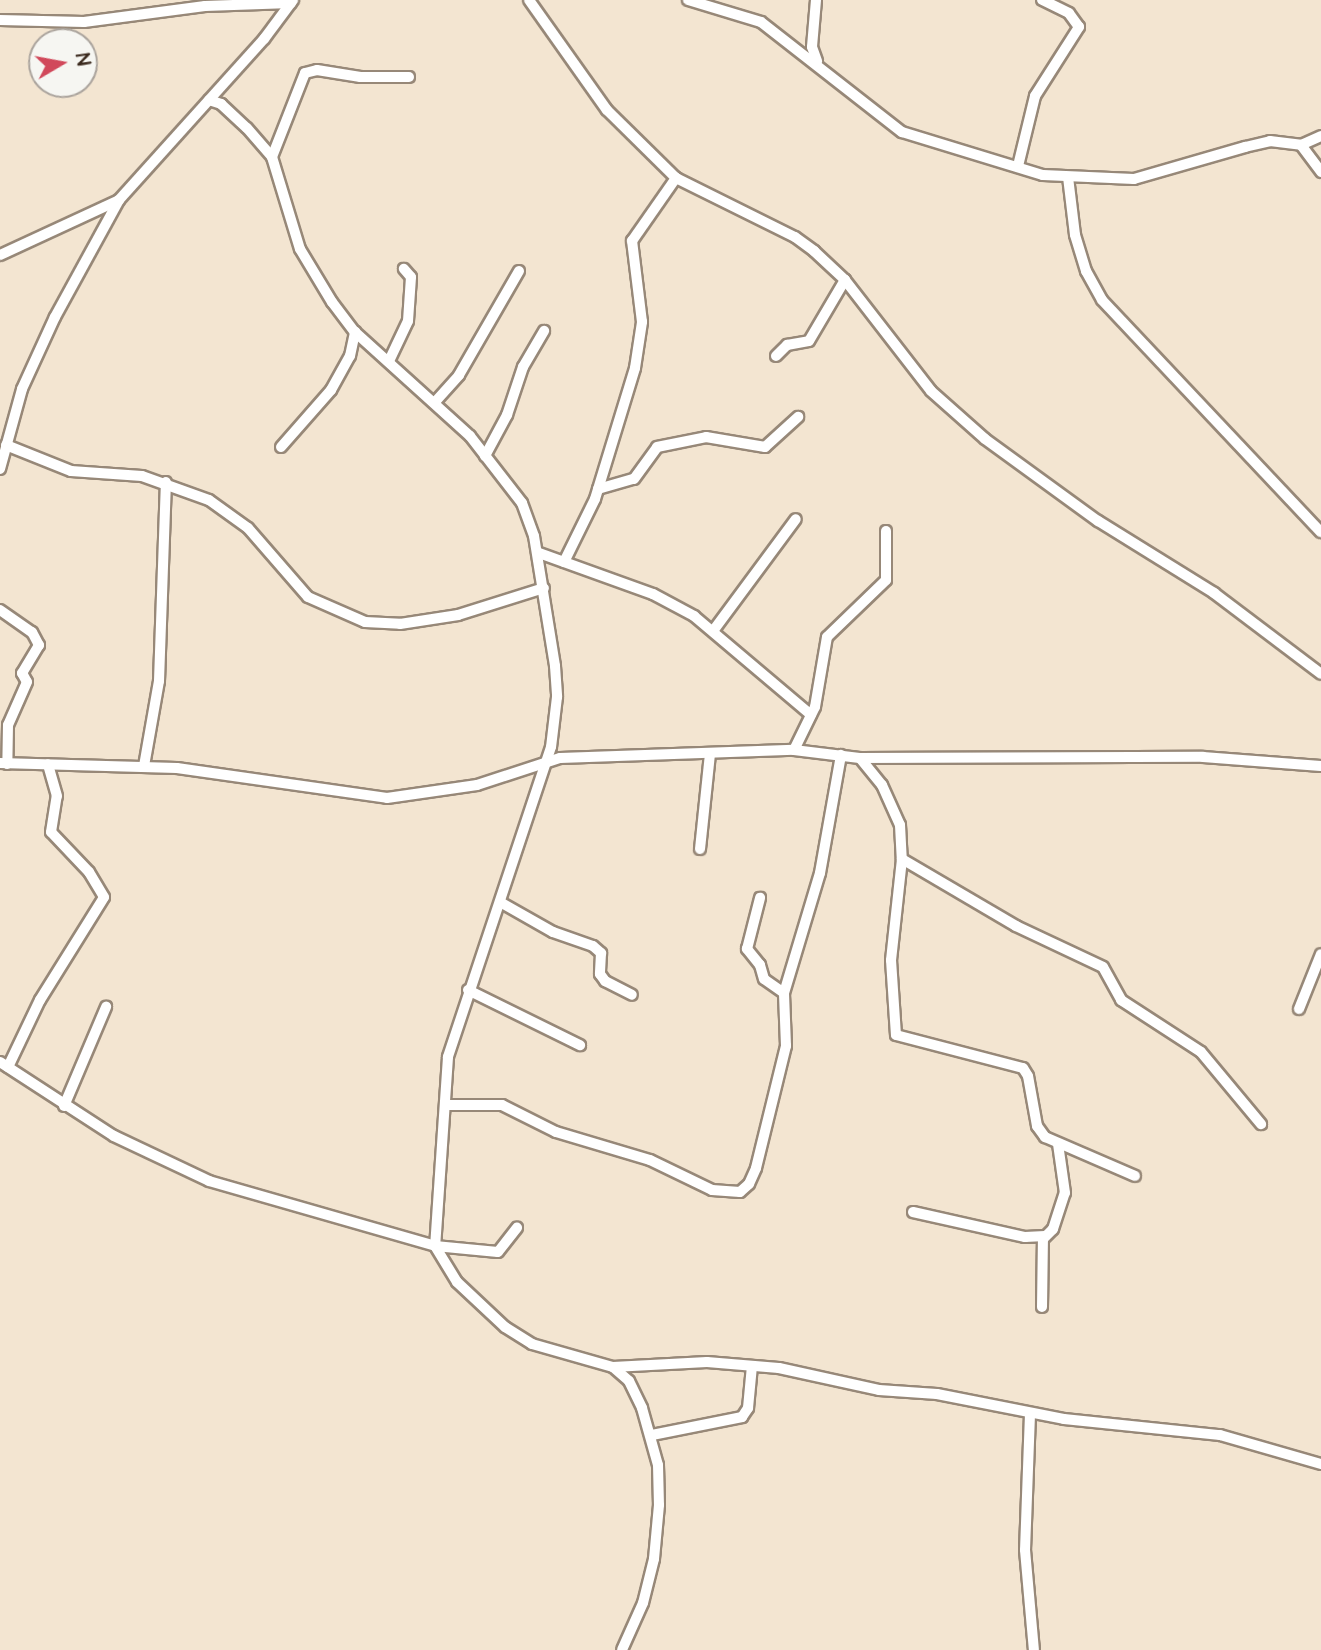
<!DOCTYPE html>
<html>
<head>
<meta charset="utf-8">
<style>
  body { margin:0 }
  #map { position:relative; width:1321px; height:1650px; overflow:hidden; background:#f3e5d1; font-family:"Architects Daughter",sans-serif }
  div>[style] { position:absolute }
  .roads { filter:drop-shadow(2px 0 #978878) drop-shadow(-2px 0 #978878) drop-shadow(0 2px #978878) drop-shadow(0 -2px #978878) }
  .minor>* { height:10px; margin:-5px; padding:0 5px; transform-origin:5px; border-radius:5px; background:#fff }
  span { translate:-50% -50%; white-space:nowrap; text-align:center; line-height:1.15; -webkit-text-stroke:5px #f6f6f2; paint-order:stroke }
  .north { position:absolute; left:28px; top:28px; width:70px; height:70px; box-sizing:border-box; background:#f6f6f2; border:2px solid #aba49d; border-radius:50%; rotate:80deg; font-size:19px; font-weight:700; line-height:28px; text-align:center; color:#3b2a1e }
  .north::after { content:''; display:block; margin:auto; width:24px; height:32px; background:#d1495b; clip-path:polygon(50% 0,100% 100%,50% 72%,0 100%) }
</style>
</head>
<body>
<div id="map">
  <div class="roads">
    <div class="minor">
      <div style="left:529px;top:0;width:135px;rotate:54.7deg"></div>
      <div style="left:607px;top:110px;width:97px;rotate:44.6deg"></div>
      <div style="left:676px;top:178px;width:133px;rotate:26.4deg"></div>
      <div style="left:795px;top:237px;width:24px;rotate:36deg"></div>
      <div style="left:814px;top:251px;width:42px;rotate:43.1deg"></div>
      <div style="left:845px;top:280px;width:140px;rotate:52.2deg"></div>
      <div style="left:931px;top:391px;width:72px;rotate:41.6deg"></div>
      <div style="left:985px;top:439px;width:140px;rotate:36deg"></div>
      <div style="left:1098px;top:521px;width:137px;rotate:31.8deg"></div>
      <div style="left:1214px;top:593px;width:134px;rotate:37.1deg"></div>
      <div style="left:688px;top:0;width:76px;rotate:16.8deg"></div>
      <div style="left:761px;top:22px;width:179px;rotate:38deg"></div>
      <div style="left:902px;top:132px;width:147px;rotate:17deg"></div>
      <div style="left:1043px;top:175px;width:91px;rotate:2.5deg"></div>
      <div style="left:1134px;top:179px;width:116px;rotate:-16.1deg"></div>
      <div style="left:1245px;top:147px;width:26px;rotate:-13deg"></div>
      <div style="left:1270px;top:141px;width:31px;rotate:7deg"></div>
      <div style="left:1301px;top:145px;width:22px;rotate:-24deg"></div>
      <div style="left:816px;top:0;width:47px;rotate:94.9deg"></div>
      <div style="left:812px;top:47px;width:15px;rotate:70deg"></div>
      <div style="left:0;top:20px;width:84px;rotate:1.4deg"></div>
      <div style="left:84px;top:22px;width:122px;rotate:-7.5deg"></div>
      <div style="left:205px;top:6px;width:86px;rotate:-2deg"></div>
      <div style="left:209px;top:100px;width:13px;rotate:18deg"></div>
      <div style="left:221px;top:104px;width:35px;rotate:43deg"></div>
      <div style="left:247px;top:128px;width:38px;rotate:49deg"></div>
      <div style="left:272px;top:157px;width:96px;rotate:73.1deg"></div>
      <div style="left:300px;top:249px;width:62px;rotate:58.9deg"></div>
      <div style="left:332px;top:302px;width:38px;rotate:53deg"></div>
      <div style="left:355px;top:332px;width:155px;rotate:42.1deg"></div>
      <div style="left:470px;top:436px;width:85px;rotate:52.2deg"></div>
      <div style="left:522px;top:503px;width:35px;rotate:70deg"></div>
      <div style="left:534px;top:536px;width:132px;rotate:80.8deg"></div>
      <div style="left:555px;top:666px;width:31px;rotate:86deg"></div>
      <div style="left:557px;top:697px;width:50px;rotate:96.8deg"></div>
      <div style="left:551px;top:747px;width:327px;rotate:108.4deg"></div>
      <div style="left:448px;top:1057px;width:189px;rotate:93.9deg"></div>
      <div style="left:435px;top:1246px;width:42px;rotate:58.6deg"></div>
      <div style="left:457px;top:1282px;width:66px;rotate:43.2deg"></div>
      <div style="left:505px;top:1327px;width:32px;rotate:32deg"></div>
      <div style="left:532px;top:1344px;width:84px;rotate:15.9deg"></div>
      <div style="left:613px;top:1367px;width:21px;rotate:41deg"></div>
      <div style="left:629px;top:1381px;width:30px;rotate:64deg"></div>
      <div style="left:642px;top:1408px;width:59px;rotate:74.3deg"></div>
      <div style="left:658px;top:1465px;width:40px;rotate:88.6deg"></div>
      <div style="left:659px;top:1505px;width:54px;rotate:95.3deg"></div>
      <div style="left:654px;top:1559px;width:45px;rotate:104deg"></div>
      <div style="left:643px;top:1603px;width:51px;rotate:114.1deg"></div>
      <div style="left:1301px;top:145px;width:34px;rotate:53deg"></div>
      <div style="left:272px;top:157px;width:90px;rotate:-68.6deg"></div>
      <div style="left:305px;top:73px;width:12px;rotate:-14deg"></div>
      <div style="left:317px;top:70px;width:44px;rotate:9.2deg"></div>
      <div style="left:360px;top:77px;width:49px"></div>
      <div style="left:1018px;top:166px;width:72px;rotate:-76.3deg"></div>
      <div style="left:1035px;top:96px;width:82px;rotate:-57.5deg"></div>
      <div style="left:1079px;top:27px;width:17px;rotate:-126deg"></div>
      <div style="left:1069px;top:13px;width:30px;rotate:-154deg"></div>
      <div style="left:1068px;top:177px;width:58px;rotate:83.1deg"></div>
      <div style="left:1075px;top:235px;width:38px;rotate:73deg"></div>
      <div style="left:1086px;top:271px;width:33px;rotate:61deg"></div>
      <div style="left:1102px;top:300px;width:319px;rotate:46.7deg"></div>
      <div style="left:0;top:255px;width:131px;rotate:-24.8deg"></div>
      <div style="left:776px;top:356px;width:16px;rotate:-45deg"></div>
      <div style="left:787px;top:345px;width:22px;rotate:-10deg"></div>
      <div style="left:809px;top:341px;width:71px;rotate:-59.5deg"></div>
      <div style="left:389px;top:361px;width:44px;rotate:-64.6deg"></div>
      <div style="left:408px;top:321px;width:44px;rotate:-86.1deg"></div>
      <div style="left:411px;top:277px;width:11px;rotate:-131deg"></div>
      <div style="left:435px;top:402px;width:36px;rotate:-48deg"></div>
      <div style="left:459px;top:375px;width:120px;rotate:-60deg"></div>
      <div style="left:6px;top:445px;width:70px;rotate:21.8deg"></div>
      <div style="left:71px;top:471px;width:71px;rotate:4deg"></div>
      <div style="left:142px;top:476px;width:71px;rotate:19.7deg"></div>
      <div style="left:209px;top:500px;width:48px;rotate:35.7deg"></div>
      <div style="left:248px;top:528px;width:91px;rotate:49deg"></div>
      <div style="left:308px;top:597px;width:62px;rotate:23.7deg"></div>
      <div style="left:365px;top:622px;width:35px;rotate:3deg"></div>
      <div style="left:400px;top:624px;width:59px;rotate:-8.8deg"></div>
      <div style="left:458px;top:615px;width:90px;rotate:-17.4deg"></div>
      <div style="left:281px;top:447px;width:76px;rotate:-48.7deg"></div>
      <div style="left:331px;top:390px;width:39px;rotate:-61deg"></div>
      <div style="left:350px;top:356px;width:25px;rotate:-78deg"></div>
      <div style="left:485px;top:456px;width:47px;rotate:-61.8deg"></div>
      <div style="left:507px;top:415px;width:51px;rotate:-71.6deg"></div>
      <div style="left:523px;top:367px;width:42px;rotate:-59.7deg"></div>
      <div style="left:0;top:469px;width:83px;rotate:-74.6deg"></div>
      <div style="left:22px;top:389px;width:79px;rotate:-65.4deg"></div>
      <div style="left:55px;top:317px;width:133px;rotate:-61.3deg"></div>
      <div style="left:119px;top:200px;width:217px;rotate:-48deg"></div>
      <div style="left:264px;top:39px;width:49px;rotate:-53.4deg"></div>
      <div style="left:598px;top:489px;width:37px;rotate:-16deg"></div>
      <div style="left:634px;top:479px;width:39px;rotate:-54deg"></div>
      <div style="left:657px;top:447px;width:50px;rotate:-11.5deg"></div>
      <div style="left:706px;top:437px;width:60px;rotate:9.6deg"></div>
      <div style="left:765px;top:447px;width:45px;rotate:-42.3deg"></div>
      <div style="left:539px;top:553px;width:121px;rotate:19.8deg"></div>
      <div style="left:653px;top:594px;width:47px;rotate:28.2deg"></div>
      <div style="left:694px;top:616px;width:153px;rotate:40.2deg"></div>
      <div style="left:564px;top:562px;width:70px;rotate:-63.8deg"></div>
      <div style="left:595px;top:499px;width:137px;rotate:-73deg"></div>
      <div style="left:635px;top:368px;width:47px;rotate:-81.3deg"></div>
      <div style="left:642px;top:322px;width:82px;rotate:-97deg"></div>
      <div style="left:632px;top:241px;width:77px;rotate:-55.1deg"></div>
      <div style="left:0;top:610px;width:39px;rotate:35deg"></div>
      <div style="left:32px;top:632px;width:15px;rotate:62deg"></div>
      <div style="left:39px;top:645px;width:33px;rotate:121deg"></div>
      <div style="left:22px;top:673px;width:10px;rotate:61deg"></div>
      <div style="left:27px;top:682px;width:47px;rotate:113.8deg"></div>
      <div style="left:8px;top:725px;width:39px;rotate:91deg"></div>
      <div style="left:713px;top:631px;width:139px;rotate:-53.5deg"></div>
      <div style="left:794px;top:750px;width:48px;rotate:-64deg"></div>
      <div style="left:815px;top:707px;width:71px;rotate:-80.3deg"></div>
      <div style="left:827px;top:637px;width:82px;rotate:-44deg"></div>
      <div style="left:886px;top:580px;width:49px;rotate:-90deg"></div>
      <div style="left:860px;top:758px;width:35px;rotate:51deg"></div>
      <div style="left:882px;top:785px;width:44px;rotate:65.8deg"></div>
      <div style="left:900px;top:825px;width:34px;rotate:87deg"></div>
      <div style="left:902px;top:859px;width:102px;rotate:96.2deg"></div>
      <div style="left:891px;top:960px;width:75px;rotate:86.2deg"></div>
      <div style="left:896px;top:1035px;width:131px;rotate:14.6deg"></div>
      <div style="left:1023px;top:1068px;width:9px;rotate:58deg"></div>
      <div style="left:1028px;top:1076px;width:51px;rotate:79.8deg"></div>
      <div style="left:1037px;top:1126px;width:14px;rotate:54deg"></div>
      <div style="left:1045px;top:1137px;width:98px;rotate:23.4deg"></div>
      <div style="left:0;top:763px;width:177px;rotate:1.6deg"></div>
      <div style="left:177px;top:768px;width:212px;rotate:8.1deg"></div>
      <div style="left:387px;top:798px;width:91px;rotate:-8.2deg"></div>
      <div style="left:477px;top:785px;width:87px;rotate:-18deg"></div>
      <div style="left:560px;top:758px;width:234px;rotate:-2deg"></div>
      <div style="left:794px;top:750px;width:66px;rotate:6.9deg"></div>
      <div style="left:860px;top:758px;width:343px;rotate:-0.2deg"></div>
      <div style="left:1203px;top:757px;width:118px;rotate:4.4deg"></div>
      <div style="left:144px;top:766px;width:86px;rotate:-80deg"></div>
      <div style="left:159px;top:681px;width:199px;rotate:-88deg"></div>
      <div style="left:700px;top:849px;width:96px;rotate:-84deg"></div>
      <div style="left:902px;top:859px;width:132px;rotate:30.4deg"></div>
      <div style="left:1016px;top:926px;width:96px;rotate:25.2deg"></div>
      <div style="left:1103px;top:967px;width:38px;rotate:61deg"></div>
      <div style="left:1121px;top:1000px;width:95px;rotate:33deg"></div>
      <div style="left:1201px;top:1052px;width:94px;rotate:50.2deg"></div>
      <div style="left:500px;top:902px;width:61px;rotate:29.5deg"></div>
      <div style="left:553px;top:932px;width:42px;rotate:19.3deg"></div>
      <div style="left:593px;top:946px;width:11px;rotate:41deg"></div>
      <div style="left:601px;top:953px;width:21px;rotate:93deg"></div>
      <div style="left:600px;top:974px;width:9px;rotate:54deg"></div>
      <div style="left:605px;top:981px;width:30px;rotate:27deg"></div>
      <div style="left:468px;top:990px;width:125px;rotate:26.2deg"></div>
      <div style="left:784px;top:993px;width:125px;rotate:-73.3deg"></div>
      <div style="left:820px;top:873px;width:120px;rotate:-79.9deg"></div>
      <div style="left:1299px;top:1009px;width:59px;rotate:-68.2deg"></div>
      <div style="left:0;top:1062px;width:136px;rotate:33deg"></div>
      <div style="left:114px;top:1136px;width:105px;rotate:25.3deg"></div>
      <div style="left:209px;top:1181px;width:235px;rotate:16deg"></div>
      <div style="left:435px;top:1246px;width:63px;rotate:5.4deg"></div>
      <div style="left:498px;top:1252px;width:31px;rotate:-52deg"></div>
      <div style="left:8px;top:1067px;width:74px;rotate:-64.5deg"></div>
      <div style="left:40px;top:1000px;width:121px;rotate:-58.1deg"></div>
      <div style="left:104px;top:897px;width:29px;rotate:-121deg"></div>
      <div style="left:89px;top:872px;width:55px;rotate:-133.5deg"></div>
      <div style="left:51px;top:832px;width:36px;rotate:-81deg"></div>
      <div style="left:57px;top:796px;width:33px;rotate:-106deg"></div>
      <div style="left:445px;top:1105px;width:57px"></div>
      <div style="left:502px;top:1105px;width:60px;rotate:26.6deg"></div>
      <div style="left:556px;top:1132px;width:98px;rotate:16.6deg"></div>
      <div style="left:650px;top:1160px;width:69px;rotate:25.8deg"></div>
      <div style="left:712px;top:1190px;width:28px;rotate:4deg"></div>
      <div style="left:740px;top:1192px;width:12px;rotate:-42deg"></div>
      <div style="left:749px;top:1184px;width:17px;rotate:-66deg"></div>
      <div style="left:756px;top:1168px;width:126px;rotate:-76.2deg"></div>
      <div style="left:786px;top:1046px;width:53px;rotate:-92.2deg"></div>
      <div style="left:784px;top:993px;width:24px;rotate:-145deg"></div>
      <div style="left:764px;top:979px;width:15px;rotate:-106deg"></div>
      <div style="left:760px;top:965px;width:21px;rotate:-129deg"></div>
      <div style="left:747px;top:949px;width:53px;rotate:-75.7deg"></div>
      <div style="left:64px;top:1106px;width:108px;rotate:-67deg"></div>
      <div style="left:913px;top:1212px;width:115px;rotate:12.6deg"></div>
      <div style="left:1025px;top:1237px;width:20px;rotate:-3deg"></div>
      <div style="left:1042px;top:1307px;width:68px;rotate:-89.2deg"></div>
      <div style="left:1043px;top:1239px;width:14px;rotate:-45deg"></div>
      <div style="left:1053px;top:1229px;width:38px;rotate:-72deg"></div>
      <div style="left:1065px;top:1193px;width:49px;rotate:-98.1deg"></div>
      <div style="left:613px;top:1367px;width:94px;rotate:-3deg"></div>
      <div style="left:707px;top:1362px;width:72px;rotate:4.8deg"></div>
      <div style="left:779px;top:1368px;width:102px;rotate:12.4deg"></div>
      <div style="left:879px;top:1390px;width:58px;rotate:3.9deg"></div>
      <div style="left:937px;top:1394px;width:129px;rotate:11.1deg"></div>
      <div style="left:1064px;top:1419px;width:157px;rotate:5.9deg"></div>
      <div style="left:1220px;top:1435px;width:105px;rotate:16deg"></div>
      <div style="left:1030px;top:1414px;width:136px;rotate:92.1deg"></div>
      <div style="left:1025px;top:1550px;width:100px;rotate:84.9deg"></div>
      <div style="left:652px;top:1435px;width:92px;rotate:-11.3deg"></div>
      <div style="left:742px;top:1417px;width:11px;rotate:-56deg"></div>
      <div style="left:748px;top:1408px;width:42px;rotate:-84.6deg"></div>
    </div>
  </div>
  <div class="north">N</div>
</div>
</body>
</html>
